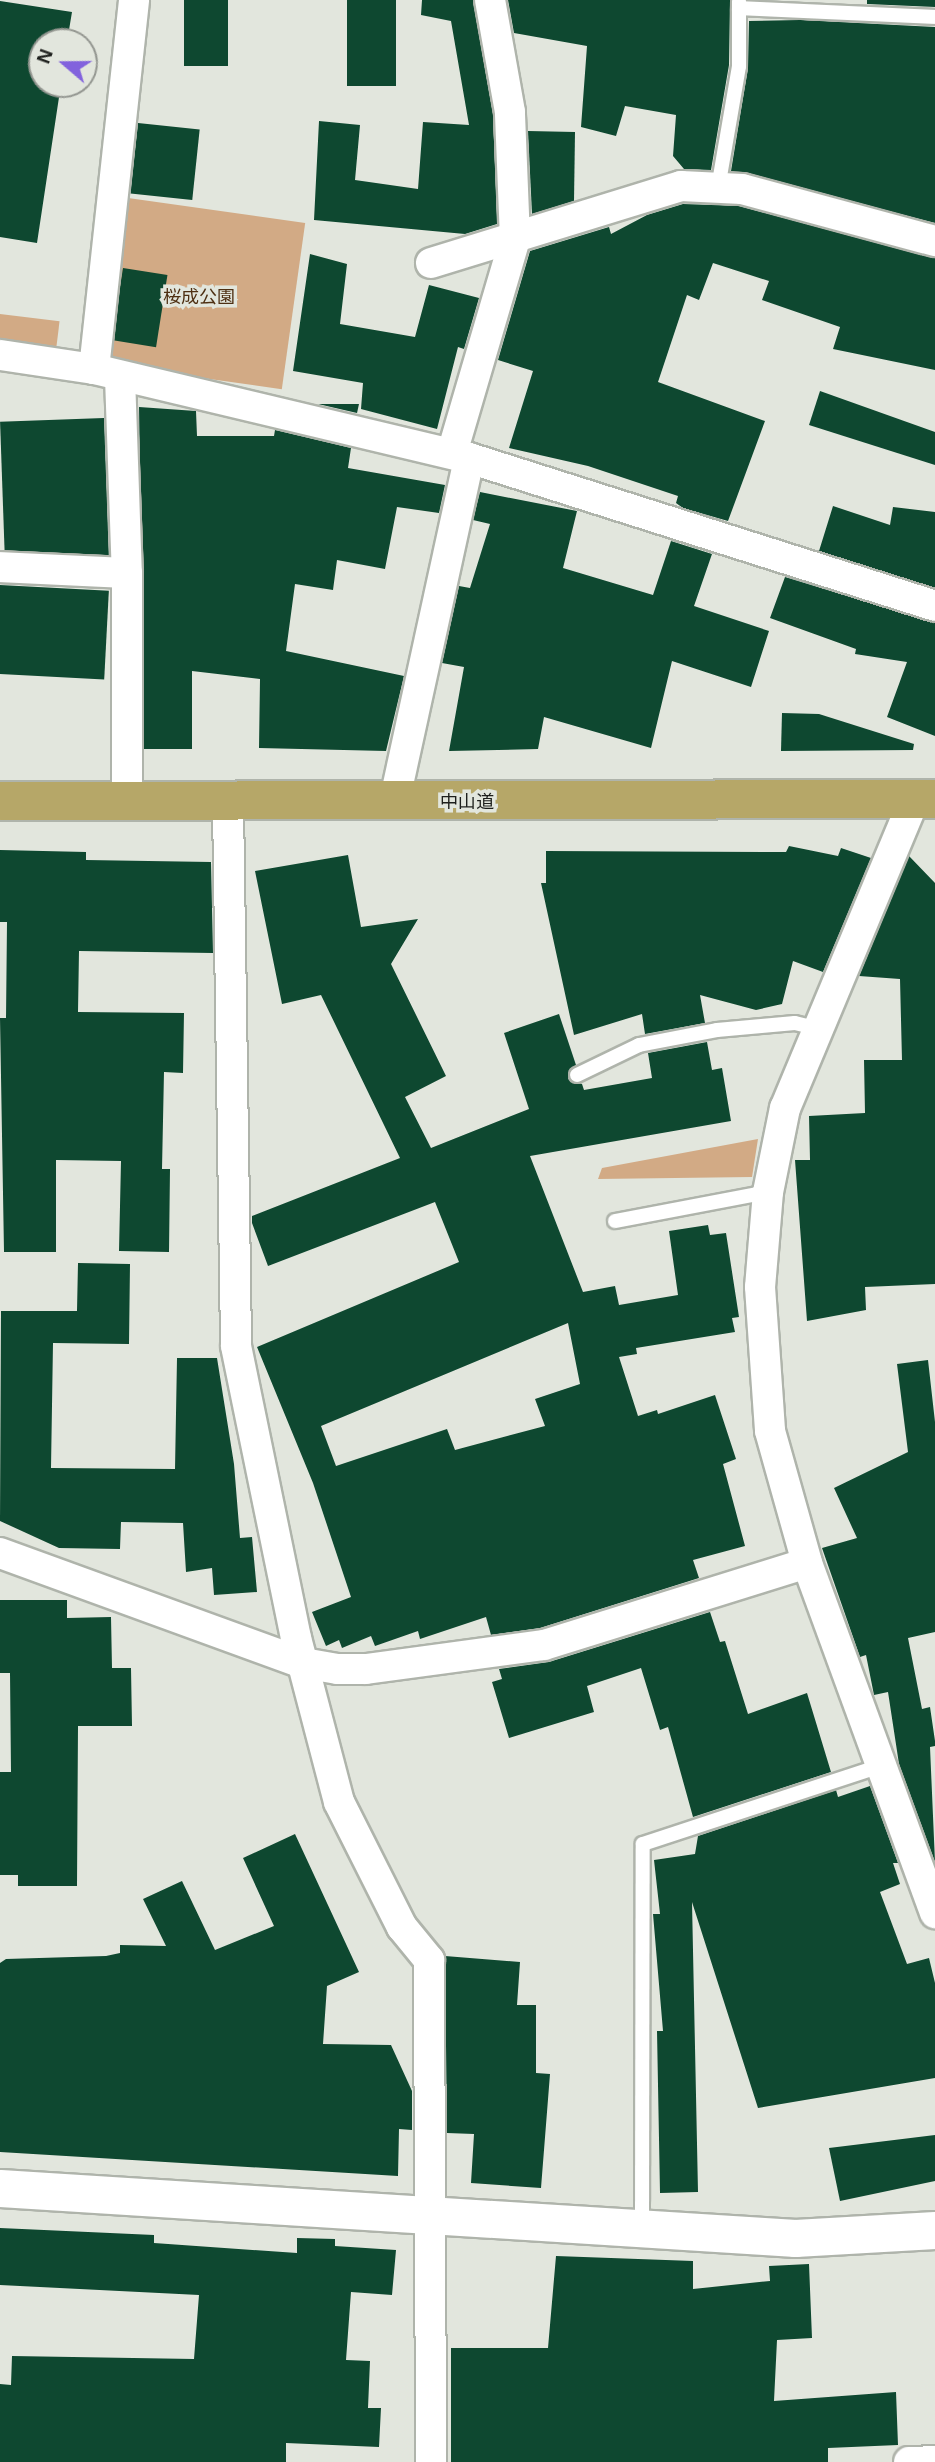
<!DOCTYPE html>
<html>
<head>
<meta charset="utf-8">
<style>
  body { margin:0 }
  #map { position:relative; width:935px; height:2462px; overflow:hidden; background:#e2e6dd; font-family:Arial,"Noto Sans JP",sans-serif }
  div>[style] { position:absolute }
  .green>* { inset:0; background:#d2aa85; transform-origin:0 0 }
  .building>* { inset:0; background:#0e4830; transform-origin:0 0 }
  .roads { filter:drop-shadow(2px 0 #afb4ab) drop-shadow(-2px 0 #afb4ab) drop-shadow(0 2px #afb4ab) drop-shadow(0 -2px #afb4ab) }
  .service>* { height:14px; margin:-7px; padding:0 7px; transform-origin:7px; border-radius:7px; background:#fff }
  .minor>* { height:30px; margin:-15px; padding:0 15px; transform-origin:15px; border-radius:15px; background:#fff }
  .tertiary>* { height:37px; margin:-18.5px; padding:0 18.5px; transform-origin:18.5px; border-radius:18.5px; background:#fff }
  .trunk>* { height:38px; margin:-19px; padding:0 19px; transform-origin:19px; border-radius:19px; background:#b6a768 }
  span { translate:-50% -50%; white-space:nowrap; text-align:center; line-height:1.15; -webkit-text-stroke:7px #e2e6dd; paint-order:stroke }
  .park-label { font-size:18px; color:#4e3013 }
  .street-label { font-size:18px; color:#1d1f1c }
  .north { position:absolute; left:28px; top:28px; width:70px; height:70px; box-sizing:border-box; background:#e2e6dd; border:2px solid #939690; border-radius:50%; rotate:290deg; font-size:19px; font-weight:700; line-height:28px; text-align:center; color:#1d1f1c }
  .north::after { content:''; display:block; margin:auto; width:24px; height:32px; background:#8262dd; clip-path:polygon(50% 0,100% 100%,50% 72%,0 100%) }
</style>
</head>
<body>
<div id="map">
  <div class="green">
    <div style="left:121px;top:197px;width:186px;height:168px;rotate:8deg"></div>
    <div style="left:0;top:314px;width:60px;height:33px;rotate:7deg"></div>
    <div style="clip-path:polygon(758px 1139px,752px 1177px,598px 1179px,602px 1168px)"></div>
  </div>
  <div class="building">
    <div style="left:184px;top:0;width:44px;height:66px"></div>
    <div style="left:347px;top:0;width:49px;height:86px"></div>
    <div style="clip-path:polygon(422px 0,473px 0,493px 114px,497px 224px,465px 234px,314px 220px,319px 121px,360px 125px,355px 180px,418px 189px,423px 122px,469px 125px,451px 21px,421px 15px)"></div>
    <div style="clip-path:polygon(508px 0,730px 0,729px 65px,711px 170px,684px 169px,673px 156px,676px 115px,625px 106px,616px 136px,581px 127px,587px 46px,514px 33px)"></div>
    <div style="clip-path:polygon(867px 0,935px 0,935px 7px,867px 4px)"></div>
    <div style="clip-path:polygon(0 1px,72px 12px,67px 42px,42px 42px,42px 84px,61px 84px,37px 243px,0 237px)"></div>
    <div style="clip-path:polygon(800px 20px,935px 27px,935px 223px,731px 171px,748px 68px,749px 21px)"></div>
    <div style="left:138px;top:123px;width:62px;height:71px;rotate:6deg"></div>
    <div style="clip-path:polygon(528px 131px,575px 132px,574px 201px,532px 214px)"></div>
    <div style="clip-path:polygon(683px 204px,739px 206px,935px 258px,935px 370px,833px 349px,840px 327px,762px 300px,769px 281px,713px 263px,699px 300px,687px 295px,658px 382px,765px 421px,728px 521px,683px 508px,676px 503px,678px 496px,588px 466px,509px 448px,533px 371px,498px 360px,530px 251px,609px 227px,611px 234px,647px 215px)"></div>
    <div style="clip-path:polygon(310px 254px,347px 264px,340px 324px,415px 337px,429px 285px,479px 298px,464px 349px,458px 347px,437px 429px,361px 409px,363px 383px,293px 371px)"></div>
    <div style="left:123px;top:268px;width:45px;height:73px;rotate:9deg"></div>
    <div style="clip-path:polygon(820px 391px,935px 432px,935px 465px,809px 425px)"></div>
    <div style="clip-path:polygon(318px 404px,359px 404px,357px 413px)"></div>
    <div style="clip-path:polygon(139px 407px,196px 411px,197px 436px,274px 436px,275px 430px,351px 448px,348px 468px,445px 485px,439px 513px,397px 507px,385px 569px,337px 560px,333px 590px,295px 584px,286px 651px,404px 676px,386px 751px,259px 748px,260px 679px,192px 671px,192px 749px,144px 749px)"></div>
    <div style="left:104px;top:418px;width:137px;height:104px;rotate:88deg"></div>
    <div style="clip-path:polygon(480px 492px,577px 511px,563px 568px,653px 595px,671px 541px,712px 554px,694px 606px,769px 631px,751px 687px,672px 661px,651px 748px,544px 717px,538px 749px,449px 751px,464px 667px,442px 663px,459px 586px,470px 588px,490px 524px,473px 520px)"></div>
    <div style="clip-path:polygon(833px 506px,890px 525px,893px 507px,935px 512px,935px 588px,819px 551px)"></div>
    <div style="clip-path:polygon(785px 577px,935px 623px,935px 736px,887px 717px,907px 662px,855px 654px,856px 649px,770px 618px)"></div>
    <div style="left:0;top:585px;width:109px;height:89px;rotate:3deg"></div>
    <div style="clip-path:polygon(782px 713px,819px 714px,914px 744px,913px 750px,781px 751px)"></div>
    <div style="clip-path:polygon(789px 846px,838px 856px,841px 848px,871px 858px,823px 972px,793px 961px,782px 1004px,756px 1010px,700px 995px,705px 1023px,645px 1034px,642px 1014px,574px 1035px,541px 883px,546px 883px,546px 851px,786px 852px)"></div>
    <div style="clip-path:polygon(0 850px,86px 852px,86px 860px,211px 862px,213px 953px,79px 951px,78px 1012px,184px 1013px,183px 1073px,164px 1072px,162px 1169px,170px 1169px,169px 1252px,119px 1251px,121px 1161px,56px 1160px,56px 1252px,4px 1252px,0 1018px,6px 1018px,7px 922px,0 922px)"></div>
    <div style="clip-path:polygon(evenodd,348px 855px,361px 927px,418px 919px,391px 964px,446px 1076px,405px 1097px,431px 1148px,529px 1109px,504px 1033px,559px 1014px,576px 1065px,568px 1079px,582px 1084px,584px 1090px,652px 1078px,648px 1053px,707px 1042px,712px 1070px,722px 1068px,731px 1121px,530px 1156px,583px 1292px,615px 1286px,619px 1305px,678px 1295px,669px 1231px,708px 1225px,710px 1235px,726px 1233px,739px 1317px,732px 1318px,735px 1332px,636px 1348px,637px 1354px,619px 1357px,638px 1416px,657px 1410px,658px 1414px,715px 1395px,736px 1459px,723px 1464px,745px 1546px,693px 1560px,699px 1578px,540px 1628px,491px 1635px,486px 1617px,420px 1639px,418px 1631px,375px 1646px,371px 1636px,342px 1648px,339px 1640px,326px 1646px,312px 1612px,351px 1597px,313px 1483px,257px 1347px,459px 1262px,435px 1202px,268px 1266px,252px 1223px,252px 1216px,400px 1158px,321px 995px,282px 1004px,255px 871px,348px 855px,568px 1323px,580px 1384px,535px 1399px,545px 1426px,455px 1450px,447px 1429px,336px 1466px,321px 1426px,568px 1323px)"></div>
    <div style="clip-path:polygon(909px 856px,935px 883px,935px 1284px,865px 1287px,866px 1310px,807px 1321px,795px 1160px,810px 1160px,809px 1116px,865px 1113px,864px 1060px,902px 1060px,900px 979px,859px 976px)"></div>
    <div style="clip-path:polygon(78px 1263px,130px 1264px,129px 1344px,53px 1343px,51px 1468px,175px 1469px,177px 1358px,217px 1358px,234px 1464px,240px 1538px,252px 1537px,257px 1592px,214px 1595px,212px 1568px,186px 1572px,183px 1523px,121px 1522px,120px 1549px,59px 1548px,0 1521px,1px 1311px,77px 1311px)"></div>
    <div style="clip-path:polygon(928px 1360px,935px 1422px,935px 1632px,908px 1638px,922px 1709px,930px 1707px,935px 1741px,935px 1746px,930px 1747px,935px 1862px,899px 1764px,888px 1692px,874px 1695px,866px 1655px,860px 1657px,822px 1548px,857px 1538px,834px 1488px,908px 1452px,897px 1364px)"></div>
    <div style="clip-path:polygon(0 1600px,67px 1600px,67px 1618px,111px 1617px,112px 1668px,131px 1668px,132px 1726px,78px 1726px,77px 1886px,18px 1886px,18px 1875px,0 1875px,0 1772px,11px 1772px,10px 1673px,0 1673px)"></div>
    <div style="clip-path:polygon(710px 1612px,720px 1642px,725px 1641px,748px 1714px,807px 1693px,831px 1772px,693px 1817px,668px 1727px,660px 1730px,641px 1668px,587px 1686px,594px 1712px,509px 1738px,492px 1682px,502px 1679px,499px 1669px,549px 1662px)"></div>
    <div style="clip-path:polygon(870px 1786px,898px 1863px,893px 1863px,900px 1884px,880px 1892px,907px 1964px,929px 1958px,935px 1983px,935px 2078px,758px 2108px,692px 1902px,698px 2192px,660px 2193px,657px 2031px,663px 2031px,653px 1914px,660px 1914px,654px 1860px,695px 1854px,698px 1836px,836px 1790px,838px 1797px)"></div>
    <div style="clip-path:polygon(295px 1834px,359px 1972px,327px 1986px,323px 2044px,391px 2045px,412px 2091px,412px 2130px,399px 2129px,398px 2176px,0 2152px,0 1963px,6px 1959px,106px 1956px,120px 1953px,120px 1945px,166px 1946px,143px 1899px,182px 1881px,215px 1950px,274px 1926px,243px 1858px)"></div>
    <div style="clip-path:polygon(445px 1956px,520px 1962px,517px 2005px,536px 2005px,536px 2073px,550px 2074px,541px 2188px,471px 2183px,474px 2134px,447px 2133px)"></div>
    <div style="clip-path:polygon(935px 2135px,935px 2181px,840px 2201px,829px 2148px)"></div>
    <div style="clip-path:polygon(0 2228px,154px 2235px,154px 2243px,297px 2253px,297px 2238px,335px 2239px,335px 2246px,396px 2250px,392px 2295px,351px 2292px,346px 2360px,370px 2361px,368px 2408px,381px 2408px,379px 2447px,286px 2443px,286px 2462px,0 2462px,0 2384px,11px 2385px,12px 2356px,194px 2359px,199px 2295px,0 2285px)"></div>
    <div style="clip-path:polygon(556px 2256px,693px 2261px,693px 2289px,770px 2281px,769px 2266px,809px 2264px,812px 2338px,777px 2340px,774px 2401px,896px 2392px,898px 2445px,828px 2448px,828px 2462px,451px 2462px,451px 2348px,548px 2348px)"></div>
  </div>
  <div class="roads">
    <div class="service">
      <div style="left:739px;top:8px;width:196px;rotate:2.6deg"></div>
      <div style="left:718px;top:188px;width:124px;rotate:-80.2deg"></div>
      <div style="left:739px;top:66px;width:65px;rotate:-90deg"></div>
      <div style="left:577px;top:1075px;width:69px;rotate:-25.8deg"></div>
      <div style="left:639px;top:1045px;width:79px;rotate:-10.9deg"></div>
      <div style="left:717px;top:1030px;width:78px;rotate:-5.1deg"></div>
      <div style="left:795px;top:1023px;width:21px;rotate:14deg"></div>
      <div style="left:615px;top:1221px;width:156px;rotate:-10.7deg"></div>
      <div style="left:642px;top:2226px;width:382px;rotate:-89.9deg"></div>
      <div style="left:643px;top:1844px;width:250px;rotate:-18.2deg"></div>
    </div>
    <div class="minor">
      <div style="left:431px;top:263px;width:262px;rotate:-17.1deg"></div>
      <div style="left:681px;top:186px;width:61px;rotate:2.8deg"></div>
      <div style="left:742px;top:189px;width:200px;rotate:15.1deg"></div>
      <div style="left:0;top:355px;width:95px;rotate:8.5deg"></div>
      <div style="left:94px;top:369px;width:385px;rotate:13.4deg"></div>
      <div style="left:469px;top:458px;width:489px;rotate:17.6deg"></div>
      <div style="left:94px;top:369px;width:371px;rotate:-83.8deg"></div>
      <div style="left:120px;top:377px;width:196px;rotate:88deg"></div>
      <div style="left:127px;top:573px;width:229px;rotate:90deg"></div>
      <div style="left:452px;top:453px;width:223px;rotate:-73.6deg"></div>
      <div style="left:515px;top:239px;width:127px;rotate:-92.3deg"></div>
      <div style="left:510px;top:112px;width:114px;rotate:-100.1deg"></div>
      <div style="left:0;top:567px;width:127px;rotate:2.7deg"></div>
      <div style="left:914px;top:800px;width:334px;rotate:112.7deg"></div>
      <div style="left:785px;top:1108px;width:86px;rotate:101.4deg"></div>
      <div style="left:768px;top:1192px;width:95px;rotate:94.8deg"></div>
      <div style="left:760px;top:1287px;width:144px;rotate:86deg"></div>
      <div style="left:770px;top:1431px;width:137px;rotate:74.3deg"></div>
      <div style="left:807px;top:1563px;width:373px;rotate:69.9deg"></div>
      <div style="left:394px;top:803px;width:353px;rotate:-77.7deg"></div>
      <div style="left:228px;top:804px;width:542px;rotate:89.15deg"></div>
      <div style="left:236px;top:1346px;width:298px;rotate:78.4deg"></div>
      <div style="left:296px;top:1638px;width:170px;rotate:75.3deg"></div>
      <div style="left:339px;top:1802px;width:140px;rotate:63.3deg"></div>
      <div style="left:402px;top:1927px;width:43px;rotate:50.7deg"></div>
      <div style="left:429px;top:1960px;width:502px;rotate:89.77deg"></div>
      <div style="left:0;top:1553px;width:322px;rotate:20deg"></div>
      <div style="left:303px;top:1663px;width:35px;rotate:10deg"></div>
      <div style="left:337px;top:1669px;width:29px"></div>
      <div style="left:366px;top:1669px;width:180px;rotate:-7.7deg"></div>
      <div style="left:544px;top:1645px;width:275px;rotate:-17.3deg"></div>
      <div style="left:909px;top:2462px;width:26px;rotate:-2deg"></div>
    </div>
    <div class="tertiary">
      <div style="left:0;top:2188px;width:797px;rotate:3.6deg"></div>
      <div style="left:795px;top:2238px;width:140px;rotate:-3.3deg"></div>
    </div>
    <div class="trunk">
      <div style="left:0;top:801px;width:935px;rotate:-0.12deg"></div>
    </div>
  </div>
  <div class="park-label">
    <span style="left:199px;top:297px">桜成公園</span>
  </div>
  <div class="street-label">
    <span style="left:467px;top:802px">中山道</span>
  </div>
  <div class="north">N</div>
</div>
</body>
</html>
